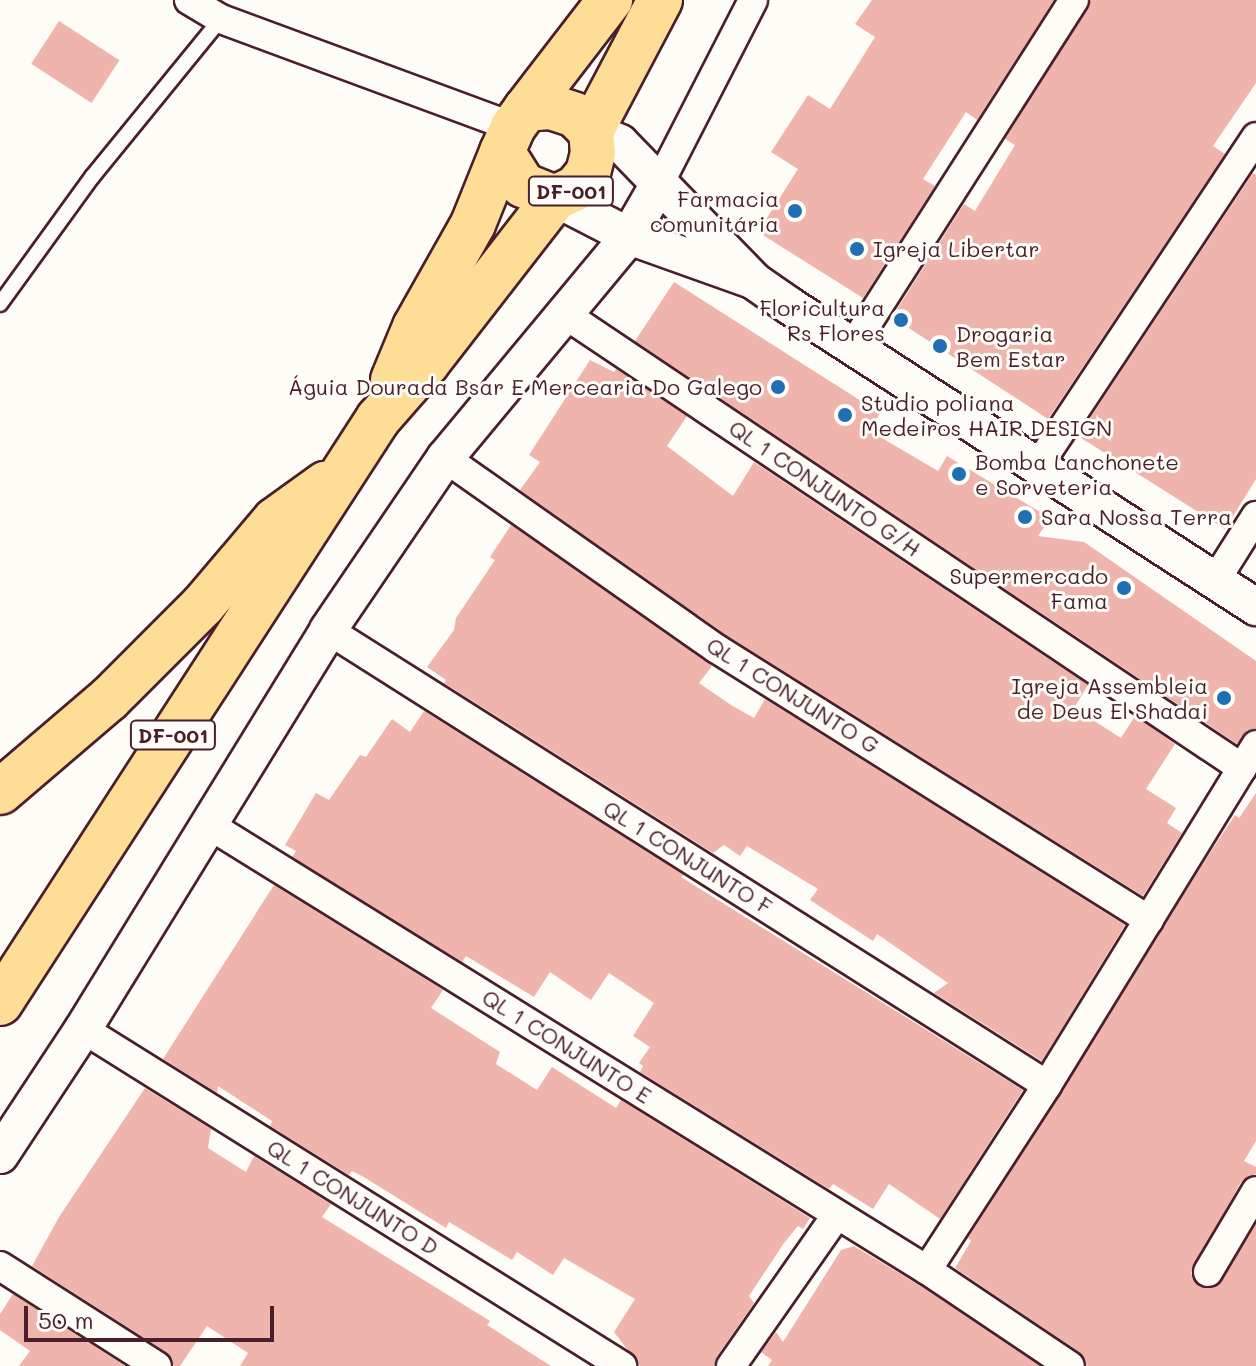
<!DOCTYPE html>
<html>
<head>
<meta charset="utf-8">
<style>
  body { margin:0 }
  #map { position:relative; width:1256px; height:1366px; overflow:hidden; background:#fdfcf7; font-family:Mali,sans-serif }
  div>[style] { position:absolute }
  .building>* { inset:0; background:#efb5ac; transform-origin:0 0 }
  .roads { filter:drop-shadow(2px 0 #4a1f2b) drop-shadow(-2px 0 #4a1f2b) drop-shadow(0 2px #4a1f2b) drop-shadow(0 -2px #4a1f2b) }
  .service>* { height:14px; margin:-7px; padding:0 7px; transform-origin:7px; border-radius:7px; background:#fdfcf7 }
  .minor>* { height:28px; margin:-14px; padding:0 14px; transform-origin:14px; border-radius:14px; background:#fdfcf7 }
  .tertiary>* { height:36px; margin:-18px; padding:0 18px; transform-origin:18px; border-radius:18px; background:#fdfcf7 }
  .primary>* { height:44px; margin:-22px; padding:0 22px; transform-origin:22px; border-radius:22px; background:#fedd96 }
  .dots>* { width:22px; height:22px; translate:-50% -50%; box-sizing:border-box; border:4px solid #fdfcf7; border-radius:50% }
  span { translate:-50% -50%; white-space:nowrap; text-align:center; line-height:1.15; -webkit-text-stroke:6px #fdfcf7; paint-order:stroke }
  .shield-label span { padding:2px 6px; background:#fdfcf7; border:2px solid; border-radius:6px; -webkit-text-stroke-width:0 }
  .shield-label { font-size:20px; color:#4a1f2b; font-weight:700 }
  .poi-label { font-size:22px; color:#4a1f2b }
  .right { translate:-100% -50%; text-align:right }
  .left { translate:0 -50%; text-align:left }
  .street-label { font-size:22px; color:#4a1f2b }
  .scale { position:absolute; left:24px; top:1306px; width:250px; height:36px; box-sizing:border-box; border:4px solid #4a1f2b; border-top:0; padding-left:10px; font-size:24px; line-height:28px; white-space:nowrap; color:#4a1f2b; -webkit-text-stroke:6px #fdfcf7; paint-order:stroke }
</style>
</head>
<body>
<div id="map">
  <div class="building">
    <div style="clip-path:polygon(872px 0,1054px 0,977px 120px,966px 112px,923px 179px,935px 186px,863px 298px,758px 232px,798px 169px,771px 152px,808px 95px,830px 109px,875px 37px,855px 24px)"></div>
    <div style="clip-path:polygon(1091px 0,1256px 0,1256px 83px,1213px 146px,1225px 154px,1048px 419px,892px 317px,964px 204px,975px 211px,1015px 145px,1005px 139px)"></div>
    <div style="left:59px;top:21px;width:72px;height:51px;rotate:33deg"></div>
    <div style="clip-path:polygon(1253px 173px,1256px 175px,1256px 479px,1225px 529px,1078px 436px)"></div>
    <div style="clip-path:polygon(674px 282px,880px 413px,870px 431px,938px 471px,947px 456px,1050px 518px,1038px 536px,1084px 542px,1256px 661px,1256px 728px,1247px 730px,1237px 744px,635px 341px)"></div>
    <div style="clip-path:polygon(590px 360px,614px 372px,616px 369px,687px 416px,667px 446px,733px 496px,754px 462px,1088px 685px,1074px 708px,1121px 738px,1135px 716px,1175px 744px,1146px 789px,1176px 808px,1167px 823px,1182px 833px,1143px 896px,726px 635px,520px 490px,540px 462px,529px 455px)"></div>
    <div style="clip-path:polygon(511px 525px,712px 666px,699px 683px,731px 705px,754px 718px,765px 699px,1125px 925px,1042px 1061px,934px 993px,948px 983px,877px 934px,873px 941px,810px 900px,818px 889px,747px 846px,740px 856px,724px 845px,713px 853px,444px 683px,446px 680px,427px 667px,454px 630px,456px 618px,495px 560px,490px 557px)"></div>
    <div style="clip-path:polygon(424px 711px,684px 875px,681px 877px,1023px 1090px,940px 1219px,889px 1184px,873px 1209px,833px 1184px,829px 1189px,640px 1072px,643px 1066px,639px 1063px,650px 1047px,633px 1036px,654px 1003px,609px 973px,591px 1000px,550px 972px,534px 997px,466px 956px,462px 962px,292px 857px,296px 851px,285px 845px,316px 793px,329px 800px,360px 755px,366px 757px,392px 719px,410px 732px)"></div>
    <div style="clip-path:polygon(1256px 793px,1256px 1141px,1244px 1161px,1256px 1167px,1256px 1174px,1241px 1182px,1191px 1273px,1200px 1287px,1217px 1286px,1256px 1224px,1256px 1366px,1087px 1366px,1079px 1352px,955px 1268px,971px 1241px,968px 1238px,1211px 851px,1235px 815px,1239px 818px)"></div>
    <div style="clip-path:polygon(274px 885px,443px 990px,431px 1008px,500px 1052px,496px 1064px,537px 1090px,552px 1067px,616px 1108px,621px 1100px,810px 1218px,803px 1229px,798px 1226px,784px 1243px,749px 1296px,754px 1303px,717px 1356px,714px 1366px,640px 1366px,614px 1332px,635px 1299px,564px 1258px,553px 1275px,517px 1252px,512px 1260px,449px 1222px,446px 1228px,362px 1176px,352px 1171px,349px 1175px,270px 1126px,272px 1121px,218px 1086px,217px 1093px,163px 1059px)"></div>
    <div style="clip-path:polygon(145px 1088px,211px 1129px,208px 1148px,246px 1172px,254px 1156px,331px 1204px,322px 1217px,490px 1321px,487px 1325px,551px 1366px,240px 1366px,248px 1353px,207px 1326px,180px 1366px,174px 1366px,166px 1352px,32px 1266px,59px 1217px)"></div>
    <div style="clip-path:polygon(854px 1246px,924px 1288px,1040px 1366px,768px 1366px,772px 1360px,761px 1352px,776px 1332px,783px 1342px,841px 1250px)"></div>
    <div style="clip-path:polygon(13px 1294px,125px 1366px,19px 1366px,30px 1351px,0 1330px,0 1314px)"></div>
  </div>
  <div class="roads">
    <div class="service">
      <div style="left:0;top:304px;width:157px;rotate:-54.1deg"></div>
      <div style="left:92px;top:177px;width:204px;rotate:-50.8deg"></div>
    </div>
    <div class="minor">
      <div style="left:189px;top:0;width:37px;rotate:31deg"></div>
      <div style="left:221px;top:19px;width:311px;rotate:20.3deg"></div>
      <div style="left:660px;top:182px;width:204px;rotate:-62.9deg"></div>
      <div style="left:566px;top:315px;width:814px;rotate:33.83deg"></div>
      <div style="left:852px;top:347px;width:412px;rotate:-57.4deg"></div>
      <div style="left:445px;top:458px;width:332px;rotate:35.1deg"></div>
      <div style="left:717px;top:649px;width:510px;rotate:32.1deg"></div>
      <div style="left:1037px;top:467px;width:396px;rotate:-56.4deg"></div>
      <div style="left:1215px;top:581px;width:77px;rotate:-57.8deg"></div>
      <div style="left:328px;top:630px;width:851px;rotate:32.33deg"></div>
      <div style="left:206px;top:823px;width:848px;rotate:31.8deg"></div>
      <div style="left:927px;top:1270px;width:172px;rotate:33.9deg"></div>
      <div style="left:83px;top:1029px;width:636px;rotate:32.01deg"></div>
      <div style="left:0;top:1266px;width:186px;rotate:32.5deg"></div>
      <div style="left:927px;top:1270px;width:221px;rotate:-57deg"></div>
      <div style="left:1047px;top:1085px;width:399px;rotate:-58.4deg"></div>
      <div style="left:1208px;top:1272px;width:94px;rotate:-59.3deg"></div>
      <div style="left:731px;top:1366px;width:183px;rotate:-55deg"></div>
    </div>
    <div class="tertiary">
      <div style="left:591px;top:131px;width:31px;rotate:22deg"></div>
      <div style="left:620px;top:143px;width:192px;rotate:45.8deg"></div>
      <div style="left:754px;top:281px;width:44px;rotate:34.8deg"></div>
      <div style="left:790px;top:306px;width:555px;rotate:32.86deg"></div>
      <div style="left:555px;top:198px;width:83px;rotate:27.2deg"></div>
      <div style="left:629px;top:236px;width:127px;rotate:19.7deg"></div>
      <div style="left:0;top:1155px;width:151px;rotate:-56.6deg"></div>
      <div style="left:83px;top:1029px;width:468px;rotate:-58.4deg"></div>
      <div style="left:328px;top:630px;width:208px;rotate:-55.8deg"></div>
      <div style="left:445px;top:458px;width:288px;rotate:-50.3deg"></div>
      <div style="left:629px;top:236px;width:62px;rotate:-60.1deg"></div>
    </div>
    <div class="primary">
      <div style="left:526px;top:109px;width:25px;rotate:-5deg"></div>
      <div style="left:551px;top:107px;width:25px;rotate:18deg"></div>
      <div style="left:575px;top:115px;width:23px;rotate:45deg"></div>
      <div style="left:591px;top:131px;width:22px;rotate:85deg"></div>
      <div style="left:593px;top:153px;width:21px;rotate:104deg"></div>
      <div style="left:588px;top:173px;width:19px;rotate:129deg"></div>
      <div style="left:576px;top:188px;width:23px;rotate:155deg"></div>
      <div style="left:555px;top:198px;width:35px;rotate:-158deg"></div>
      <div style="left:523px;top:185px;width:39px;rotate:-122deg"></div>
      <div style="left:502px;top:152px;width:27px;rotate:-66deg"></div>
      <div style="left:513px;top:127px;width:22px;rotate:-54deg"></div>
      <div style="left:526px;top:109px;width:138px;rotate:-52.4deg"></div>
      <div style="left:591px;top:131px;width:148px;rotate:-62.2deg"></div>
      <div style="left:393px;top:380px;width:57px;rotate:-67.5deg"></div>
      <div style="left:415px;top:327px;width:118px;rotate:-60.6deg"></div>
      <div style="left:473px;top:224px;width:78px;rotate:-68.1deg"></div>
      <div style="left:0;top:792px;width:143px;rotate:-40.5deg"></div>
      <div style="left:109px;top:699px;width:133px;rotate:-45deg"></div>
      <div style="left:203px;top:605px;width:111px;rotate:-49.7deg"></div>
      <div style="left:275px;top:520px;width:62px;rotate:-35.8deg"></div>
      <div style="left:0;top:1003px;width:696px;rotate:-57.09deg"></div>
      <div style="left:378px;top:419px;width:74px;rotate:-48.8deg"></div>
      <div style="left:427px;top:363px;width:209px;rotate:-52.2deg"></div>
    </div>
  </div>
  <div class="dots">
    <div style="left:795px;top:211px;background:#1f6fb2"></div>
    <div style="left:857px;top:249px;background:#1f6fb2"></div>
    <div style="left:901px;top:320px;background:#1f6fb2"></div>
    <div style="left:940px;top:346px;background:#1f6fb2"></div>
    <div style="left:778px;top:387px;background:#1f6fb2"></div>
    <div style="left:845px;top:415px;background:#1f6fb2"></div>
    <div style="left:959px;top:474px;background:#1f6fb2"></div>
    <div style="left:1025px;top:517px;background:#1f6fb2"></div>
    <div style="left:1124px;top:588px;background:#1f6fb2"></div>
    <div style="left:1224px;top:698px;background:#1f6fb2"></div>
  </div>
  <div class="shield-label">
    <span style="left:571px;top:191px">DF-001</span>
    <span style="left:173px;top:735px">DF-001</span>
  </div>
  <div class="poi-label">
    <span class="right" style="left:779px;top:211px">Farmacia<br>comunitária</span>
    <span class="left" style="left:873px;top:249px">Igreja Libertar</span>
    <span class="right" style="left:885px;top:320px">Floricultura<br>Rs Flores</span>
    <span class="left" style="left:956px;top:346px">Drogaria<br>Bem Estar</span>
    <span class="right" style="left:762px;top:387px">Águia Dourada Bsar E Mercearia Do Galego</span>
    <span class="left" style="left:861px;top:415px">Studio poliana<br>Medeiros HAIR DESIGN</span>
    <span class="left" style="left:975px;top:474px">Bomba Lanchonete<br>e Sorveteria</span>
    <span class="left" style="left:1041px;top:517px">Sara Nossa Terra</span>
    <span class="right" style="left:1108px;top:588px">Supermercado<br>Fama</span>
    <span class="right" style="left:1208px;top:698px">Igreja Assembleia<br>de Deus El Shadai</span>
  </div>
  <div class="street-label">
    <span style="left:825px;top:488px;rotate:34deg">QL 1 CONJUNTO G/H</span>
    <span style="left:793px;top:695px;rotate:32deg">QL 1 CONJUNTO G</span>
    <span style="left:688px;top:857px;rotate:32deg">QL 1 CONJUNTO F</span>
    <span style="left:567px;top:1046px;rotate:32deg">QL 1 CONJUNTO E</span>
    <span style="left:353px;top:1197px;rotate:32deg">QL 1 CONJUNTO D</span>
  </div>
  <div class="scale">50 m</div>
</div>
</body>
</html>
